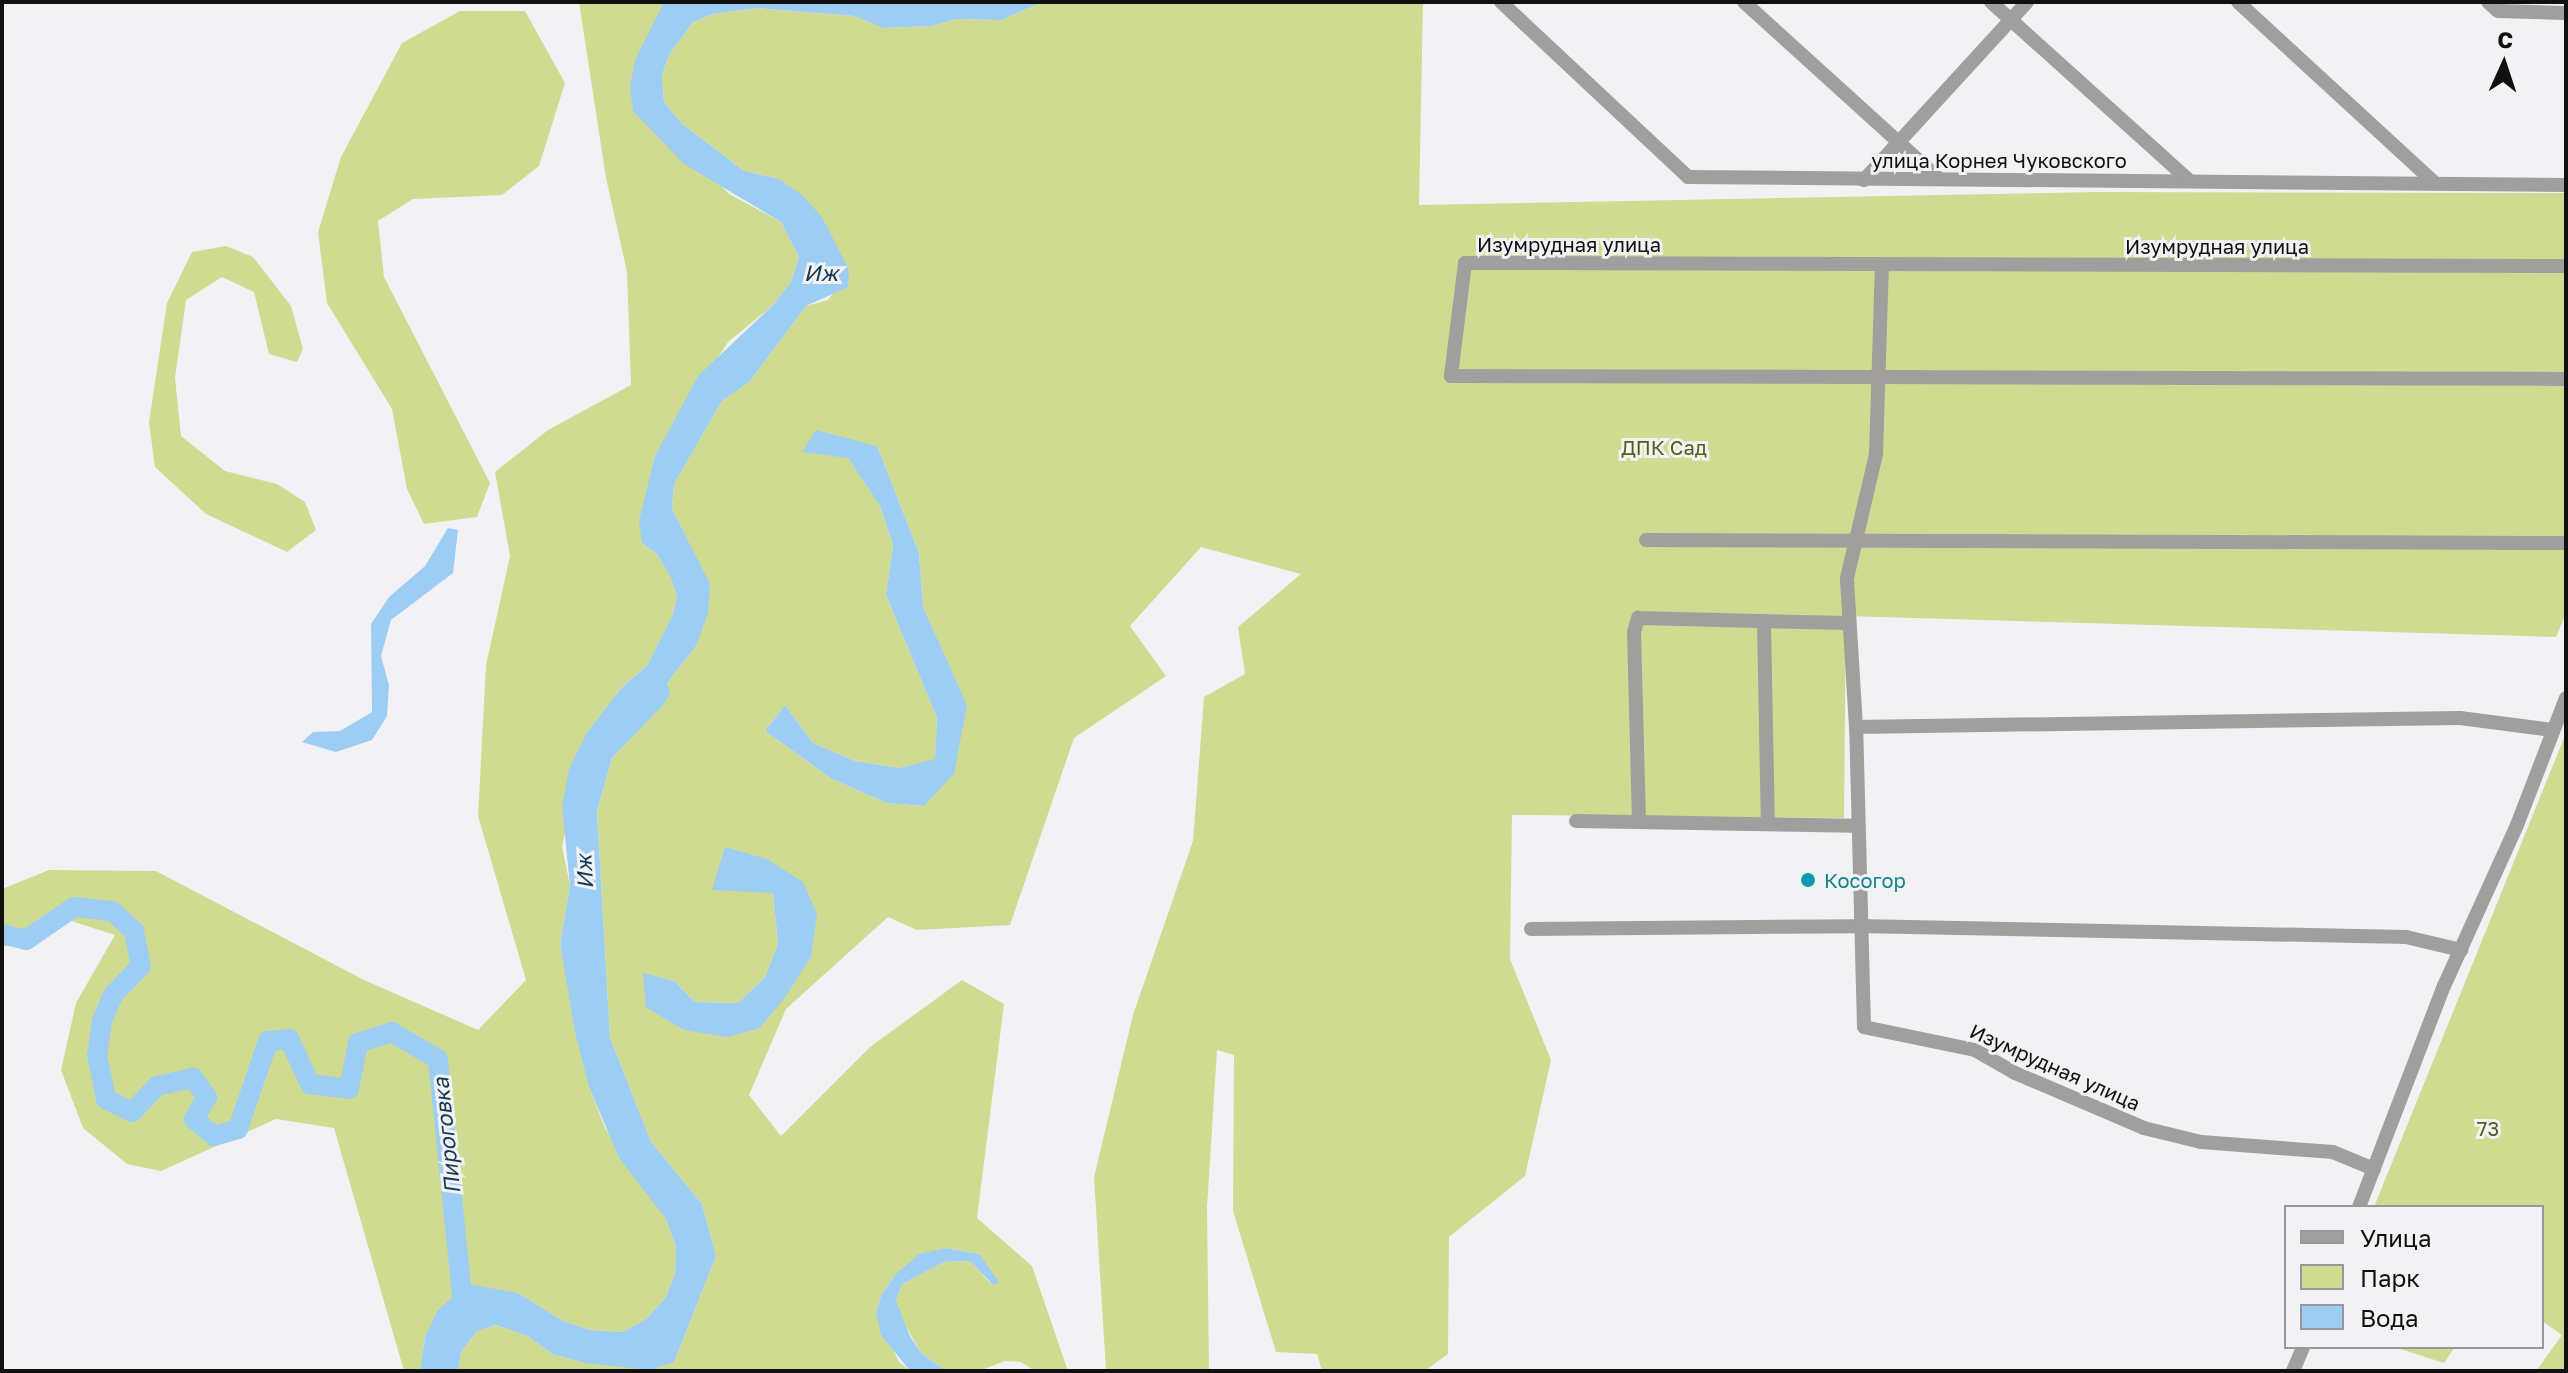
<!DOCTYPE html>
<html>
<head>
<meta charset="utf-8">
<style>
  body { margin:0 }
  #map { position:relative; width:2568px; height:1373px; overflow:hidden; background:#f2f2f5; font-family:"Golos Text",sans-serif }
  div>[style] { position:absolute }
  .green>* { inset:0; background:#d0db92 }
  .water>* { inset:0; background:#9dcdf3 }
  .river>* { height:20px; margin:-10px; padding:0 10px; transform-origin:10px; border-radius:10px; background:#9dcdf3 }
  .minor>* { height:14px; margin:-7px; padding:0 7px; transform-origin:7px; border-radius:7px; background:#a09f9e }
  .dots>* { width:22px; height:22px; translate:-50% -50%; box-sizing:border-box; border:4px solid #f2f2f5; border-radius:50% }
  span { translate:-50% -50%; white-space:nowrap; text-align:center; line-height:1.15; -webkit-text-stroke:6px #f2f2f5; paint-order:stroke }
  .street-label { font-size:20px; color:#101011 }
  .park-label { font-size:20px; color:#545c16 }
  .culture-label { font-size:20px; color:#0d838f }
  .left { translate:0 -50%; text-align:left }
  .water-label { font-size:22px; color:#163953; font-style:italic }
  .frame { position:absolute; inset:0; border:4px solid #101011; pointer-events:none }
  .legend { position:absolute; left:2284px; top:1205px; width:260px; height:144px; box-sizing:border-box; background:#f2f2f5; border:2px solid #98989a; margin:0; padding:10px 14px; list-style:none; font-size:24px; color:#101011 }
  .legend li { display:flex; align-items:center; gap:16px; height:40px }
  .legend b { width:40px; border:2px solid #98989a }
  .north { position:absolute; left:2464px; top:24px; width:80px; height:80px; -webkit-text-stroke:6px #f2f2f5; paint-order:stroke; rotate:3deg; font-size:22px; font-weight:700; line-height:32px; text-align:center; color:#101011 }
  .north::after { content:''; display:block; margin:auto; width:28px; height:36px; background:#101011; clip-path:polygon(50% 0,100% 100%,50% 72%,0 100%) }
</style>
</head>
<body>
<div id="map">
  <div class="green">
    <div style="clip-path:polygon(579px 2px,664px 2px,630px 88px,729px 194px,781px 222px,799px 257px,791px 282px,772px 306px,728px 342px,655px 456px,642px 543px,657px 554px,670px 576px,677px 596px,673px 614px,647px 666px,621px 688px,586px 734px,562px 847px,570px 885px,560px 944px,589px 1087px,605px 1128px,666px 1219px,676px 1247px,675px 1274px,666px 1297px,646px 1319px,623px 1332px,590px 1330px,563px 1321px,518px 1293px,425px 1337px,420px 1371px,404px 1371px,334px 1128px,276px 1119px,161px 1171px,127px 1164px,83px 1128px,61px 1070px,76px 1003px,115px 935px,65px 919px,28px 946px,2px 946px,2px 889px,49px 870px,156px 871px,364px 980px,478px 1030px,526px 980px,478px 816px,486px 665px,510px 556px,495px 472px,548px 430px,631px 385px,627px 272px,606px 178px)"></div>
    <div style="clip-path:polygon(evenodd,1043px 2px,1423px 2px,1419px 205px,2097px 192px,2566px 193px,2566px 613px,2556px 637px,1846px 616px,1844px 818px,1512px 815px,1510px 959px,1551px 1060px,1525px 1176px,1449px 1237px,1448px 1354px,1425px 1371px,1322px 1371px,1317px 1354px,1276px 1352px,1233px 1211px,1234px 1055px,1217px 1050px,1207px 1207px,1209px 1371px,1106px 1371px,1094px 1177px,1133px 1015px,1193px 841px,1204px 697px,1245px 674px,1238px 627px,1301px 574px,1201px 547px,1130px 626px,1166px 676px,1074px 738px,1010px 925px,917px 930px,888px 917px,786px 1009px,749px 1095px,781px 1136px,870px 1047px,962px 980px,1004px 1004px,977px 1218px,1032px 1266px,1068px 1371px,1035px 1371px,1021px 1362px,1005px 1361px,979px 1371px,946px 1371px,920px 1352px,899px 1313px,896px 1301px,902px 1284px,944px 1262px,970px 1261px,992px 1285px,979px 1254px,946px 1248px,895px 1275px,881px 1296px,876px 1313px,899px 1362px,910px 1371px,458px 1371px,461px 1352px,477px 1331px,496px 1325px,528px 1336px,552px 1354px,585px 1363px,674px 1362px,716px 1256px,702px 1204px,651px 1142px,610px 1038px,597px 811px,612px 758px,663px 704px,669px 694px,667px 683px,696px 646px,709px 584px,672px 509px,674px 484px,722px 401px,750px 381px,806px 306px,828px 300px,849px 270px,779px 179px,744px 171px,681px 123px,664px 102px,662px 75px,669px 55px,693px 22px,713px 14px,757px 8px,854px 16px,885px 28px,931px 26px,957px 19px,1001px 20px,1043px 2px,877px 446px,919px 553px,923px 607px,966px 705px,924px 806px,887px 803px,832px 779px,765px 731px,785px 705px,813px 743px,855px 761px,899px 768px,935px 760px,937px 718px,886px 595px,893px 545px,880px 506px,848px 458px,877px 446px,1043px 2px,773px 892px,811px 957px,727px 1037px,643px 974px,674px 981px,695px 1002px,738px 1003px,765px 977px,778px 944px,773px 892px)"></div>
    <div style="clip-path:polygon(460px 11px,525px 11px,565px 83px,539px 166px,502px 195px,413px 199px,378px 221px,384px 277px,490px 483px,477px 517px,424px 524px,407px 489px,392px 409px,327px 303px,318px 232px,341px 157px,402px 43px)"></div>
    <div style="clip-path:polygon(226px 246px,253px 257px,291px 306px,303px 349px,297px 362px,269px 354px,254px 292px,222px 277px,186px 300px,175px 378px,181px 436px,225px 471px,277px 484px,305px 502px,316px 530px,287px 552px,206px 514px,155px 467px,149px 422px,167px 303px,192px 252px)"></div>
    <div style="clip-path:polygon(2566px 733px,2566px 1371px,2536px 1371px,2562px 1335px,2542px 1321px,2542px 1207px,2374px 1207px)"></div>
    <div style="clip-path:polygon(2394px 1347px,2455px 1347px,2444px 1363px)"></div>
  </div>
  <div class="water">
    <div style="clip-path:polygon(664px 2px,1043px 2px,1001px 20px,957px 19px,931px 26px,884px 28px,854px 16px,757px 8px,713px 14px,693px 22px,669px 55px,662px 75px,664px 102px,681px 123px,744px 171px,779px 179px,802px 195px,822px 217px,849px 270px,848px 287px,806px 306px,750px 381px,722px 401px,674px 484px,672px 509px,710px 584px,708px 613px,696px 646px,667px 683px,670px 694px,663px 705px,612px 758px,597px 811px,610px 1038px,651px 1142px,702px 1204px,716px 1256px,674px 1362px,650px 1370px,585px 1363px,552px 1354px,528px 1336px,496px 1325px,477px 1331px,461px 1352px,458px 1371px,420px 1371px,425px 1337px,437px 1311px,467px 1284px,518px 1293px,563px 1321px,590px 1330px,623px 1332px,646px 1319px,666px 1297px,675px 1274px,676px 1247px,666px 1219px,619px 1158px,589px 1087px,575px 1032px,560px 944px,570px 885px,562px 807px,569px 769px,586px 734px,621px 688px,647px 666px,673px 614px,677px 596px,670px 576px,657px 554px,642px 543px,639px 521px,655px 456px,698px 376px,772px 306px,791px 282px,799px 257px,781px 222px,684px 164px,633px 111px,630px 88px,635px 60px)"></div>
    <div style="clip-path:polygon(816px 430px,877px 446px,919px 553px,923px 607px,967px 705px,954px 774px,924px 806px,887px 803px,832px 779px,765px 731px,785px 705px,813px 743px,855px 761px,899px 768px,935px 759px,937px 718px,886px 595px,893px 545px,880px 506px,848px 458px,802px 452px)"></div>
    <div style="clip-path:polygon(448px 528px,458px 530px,453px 573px,391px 620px,381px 656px,389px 685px,387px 716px,372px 740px,336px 752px,302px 742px,313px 732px,340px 731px,372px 712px,371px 624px,389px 597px,425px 566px)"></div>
    <div style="clip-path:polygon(725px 847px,767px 859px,803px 882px,817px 914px,811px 957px,786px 996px,760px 1028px,727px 1037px,684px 1030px,646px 1007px,643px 973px,674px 981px,695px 1002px,738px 1003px,765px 977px,778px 944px,773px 893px,712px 890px)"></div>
    <div style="clip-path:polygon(946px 1248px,979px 1254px,999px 1282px,993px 1285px,970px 1261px,944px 1262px,902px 1284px,896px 1301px,910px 1336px,920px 1352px,946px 1371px,910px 1371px,881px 1335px,876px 1313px,881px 1296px,895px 1275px,919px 1254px)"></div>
  </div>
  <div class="river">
    <div style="left:2px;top:934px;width:25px;rotate:14deg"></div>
    <div style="left:26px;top:940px;width:58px;rotate:-34.5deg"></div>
    <div style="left:74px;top:907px;width:38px;rotate:6deg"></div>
    <div style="left:112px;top:911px;width:30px;rotate:42deg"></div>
    <div style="left:134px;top:931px;width:36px;rotate:79deg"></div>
    <div style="left:141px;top:966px;width:40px;rotate:134deg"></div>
    <div style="left:113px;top:995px;width:28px;rotate:113deg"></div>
    <div style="left:102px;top:1021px;width:34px;rotate:98deg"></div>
    <div style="left:97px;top:1055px;width:45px;rotate:78.4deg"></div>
    <div style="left:106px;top:1099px;width:29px;rotate:27deg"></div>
    <div style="left:132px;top:1112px;width:36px;rotate:-46deg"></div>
    <div style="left:157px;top:1086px;width:37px;rotate:-13deg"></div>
    <div style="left:193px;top:1078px;width:24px;rotate:54deg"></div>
    <div style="left:207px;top:1097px;width:26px;rotate:121deg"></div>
    <div style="left:194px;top:1119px;width:26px;rotate:40deg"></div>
    <div style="left:214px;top:1136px;width:25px;rotate:-16deg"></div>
    <div style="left:238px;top:1129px;width:93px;rotate:-71.2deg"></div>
    <div style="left:268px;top:1041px;width:21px;rotate:-5deg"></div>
    <div style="left:289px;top:1039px;width:50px;rotate:65deg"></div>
    <div style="left:310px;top:1084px;width:39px;rotate:7deg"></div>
    <div style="left:349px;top:1089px;width:47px;rotate:-78.9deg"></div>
    <div style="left:358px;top:1043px;width:35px;rotate:-18deg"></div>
    <div style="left:391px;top:1032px;width:54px;rotate:29.9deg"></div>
    <div style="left:438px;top:1059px;width:255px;rotate:84.2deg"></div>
  </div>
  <div class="minor">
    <div style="left:1501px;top:2px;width:256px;rotate:43.1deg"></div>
    <div style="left:1688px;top:177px;width:878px;rotate:0.52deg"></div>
    <div style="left:1744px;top:2px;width:263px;rotate:42.2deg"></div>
    <div style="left:1991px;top:2px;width:266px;rotate:42deg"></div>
    <div style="left:2238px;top:2px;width:268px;rotate:42.6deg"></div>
    <div style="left:2488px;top:2px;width:13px;rotate:42deg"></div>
    <div style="left:2498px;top:11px;width:68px;rotate:1.7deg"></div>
    <div style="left:1864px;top:180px;width:241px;rotate:-47.5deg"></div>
    <div style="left:2566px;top:266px;width:1101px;rotate:-179.84deg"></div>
    <div style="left:1465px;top:263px;width:114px;rotate:97.1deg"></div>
    <div style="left:1451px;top:376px;width:1115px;rotate:0.15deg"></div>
    <div style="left:1646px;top:540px;width:920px;rotate:0.19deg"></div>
    <div style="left:1764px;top:623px;width:201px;rotate:88.9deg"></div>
    <div style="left:1856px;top:727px;width:149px;rotate:-93.5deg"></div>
    <div style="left:1847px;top:578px;width:127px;rotate:-76.8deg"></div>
    <div style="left:1876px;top:454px;width:188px;rotate:-88.2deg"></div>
    <div style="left:1576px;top:821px;width:279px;rotate:1deg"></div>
    <div style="left:1639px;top:822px;width:190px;rotate:-91.5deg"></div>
    <div style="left:1634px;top:632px;width:15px;rotate:-74deg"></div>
    <div style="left:1638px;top:618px;width:208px;rotate:1.4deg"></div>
    <div style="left:1531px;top:929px;width:327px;rotate:-0.5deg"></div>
    <div style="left:1858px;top:926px;width:548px;rotate:1.15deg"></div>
    <div style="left:2406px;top:937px;width:57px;rotate:13.3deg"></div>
    <div style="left:2374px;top:1169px;width:44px;rotate:-157.5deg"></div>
    <div style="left:2333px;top:1152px;width:132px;rotate:-175.7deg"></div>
    <div style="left:2201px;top:1142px;width:59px;rotate:-166.2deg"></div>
    <div style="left:2144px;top:1128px;width:140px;rotate:-156.9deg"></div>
    <div style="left:2015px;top:1073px;width:46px;rotate:-150.1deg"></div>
    <div style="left:1975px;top:1050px;width:113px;rotate:-168.3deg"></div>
    <div style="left:1864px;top:1027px;width:300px;rotate:-91.5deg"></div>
    <div style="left:1856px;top:727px;width:604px;rotate:-0.85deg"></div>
    <div style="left:2460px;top:718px;width:94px;rotate:7.4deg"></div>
    <div style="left:2359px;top:1207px;width:237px;rotate:-69deg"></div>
    <div style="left:2444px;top:986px;width:177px;rotate:-65.6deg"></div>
    <div style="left:2517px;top:825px;width:136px;rotate:-68.9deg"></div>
    <div style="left:2293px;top:1371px;width:26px;rotate:-67deg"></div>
  </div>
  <div class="dots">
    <div style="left:1808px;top:880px;background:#0f9aa8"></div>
  </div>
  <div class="street-label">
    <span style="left:1999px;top:160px">улица Корнея Чуковского</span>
    <span style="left:1569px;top:244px">Изумрудная улица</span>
    <span style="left:2217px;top:246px">Изумрудная улица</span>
    <span style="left:2055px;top:1067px;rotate:24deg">Изумрудная улица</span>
  </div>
  <div class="park-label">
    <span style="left:1664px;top:447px">ДПК Сад</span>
    <span style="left:2488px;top:1128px">73</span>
  </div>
  <div class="culture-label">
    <span class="left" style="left:1824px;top:880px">Косогор</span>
  </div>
  <div class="water-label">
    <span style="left:821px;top:273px">Иж</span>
    <span style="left:584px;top:872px;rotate:-93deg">Иж</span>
    <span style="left:446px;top:1136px;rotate:-96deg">Пироговка</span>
  </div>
  <div class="frame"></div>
  <ul class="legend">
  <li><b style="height:10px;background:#a09f9e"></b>Улица</li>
  <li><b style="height:22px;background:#d0db92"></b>Парк</li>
  <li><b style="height:22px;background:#9dcdf3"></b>Вода</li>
  </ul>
  <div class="north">С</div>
</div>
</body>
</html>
